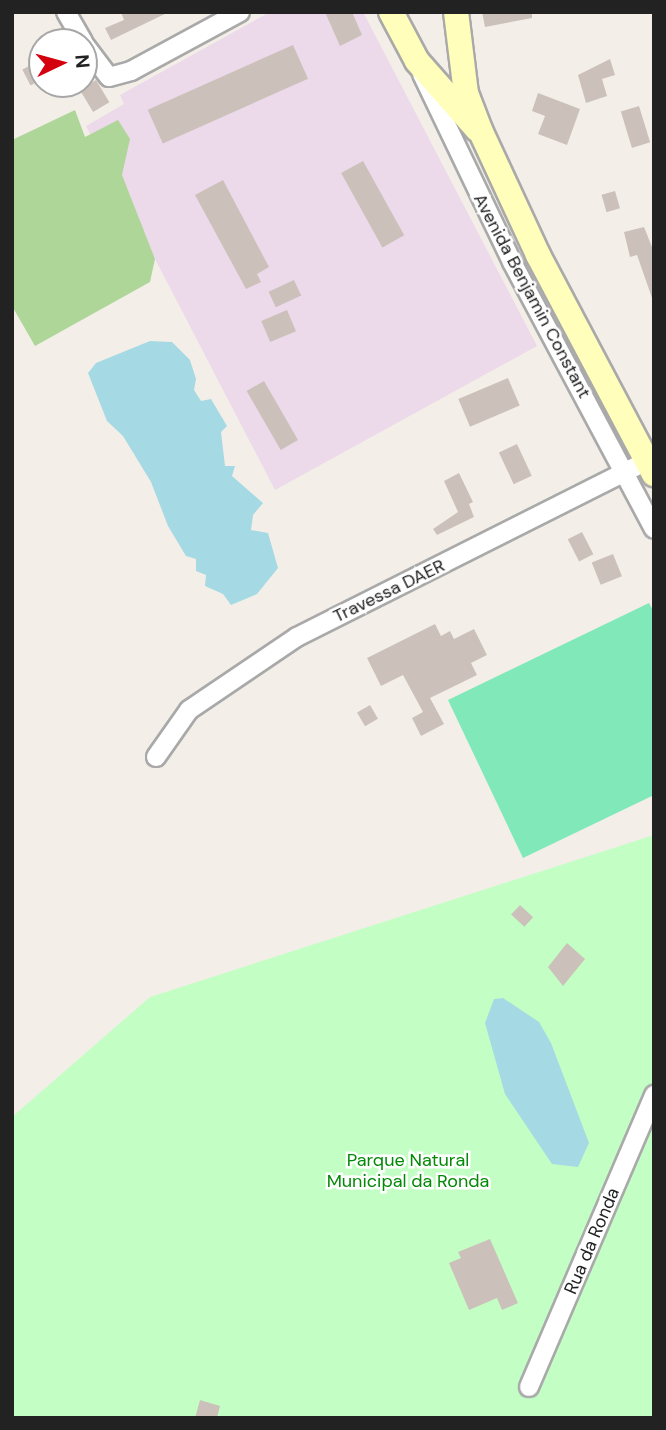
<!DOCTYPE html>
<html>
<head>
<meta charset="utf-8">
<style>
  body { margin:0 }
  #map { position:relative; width:666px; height:1430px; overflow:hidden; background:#f3efe8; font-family:"DM Sans",sans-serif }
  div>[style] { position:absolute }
  .industrial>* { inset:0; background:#ecd9ea }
  .forest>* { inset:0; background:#afd699 }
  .park>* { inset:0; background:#c3fec4 }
  .pitch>* { inset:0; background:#80e8b9 }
  .water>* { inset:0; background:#a5d9e4 }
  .building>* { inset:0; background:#cbc1ba; transform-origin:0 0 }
  .roads { filter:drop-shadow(2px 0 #a9a9a9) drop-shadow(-2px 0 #a9a9a9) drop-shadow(0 2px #a9a9a9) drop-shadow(0 -2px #a9a9a9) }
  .street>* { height:18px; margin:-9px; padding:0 9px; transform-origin:9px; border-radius:9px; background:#fff }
  .secondary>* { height:24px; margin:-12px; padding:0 12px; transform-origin:12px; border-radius:12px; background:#fffeba }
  span { translate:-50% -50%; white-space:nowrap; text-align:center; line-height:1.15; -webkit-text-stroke:5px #fff; paint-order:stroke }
  .street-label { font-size:18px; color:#222 }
  .park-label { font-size:18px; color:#028905 }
  .frame { position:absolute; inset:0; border:14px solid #222; pointer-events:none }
  .north { position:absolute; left:28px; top:28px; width:70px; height:70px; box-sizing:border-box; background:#fff; border:2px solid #a7a7a7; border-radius:50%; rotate:85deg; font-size:19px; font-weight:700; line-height:28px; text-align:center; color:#222 }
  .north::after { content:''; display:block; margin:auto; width:24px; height:32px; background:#d4000d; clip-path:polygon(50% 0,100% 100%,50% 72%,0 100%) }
</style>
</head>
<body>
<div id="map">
  <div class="industrial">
    <div style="clip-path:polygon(270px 12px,363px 12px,537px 346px,275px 490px,86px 126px,124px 104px,120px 95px)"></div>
  </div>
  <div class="forest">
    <div style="clip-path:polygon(75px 110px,85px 137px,118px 120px,130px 139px,122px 175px,155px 259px,150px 282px,35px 346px,12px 306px,12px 140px)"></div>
  </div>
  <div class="park">
    <div style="clip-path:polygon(654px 835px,654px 1418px,12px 1418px,12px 1117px,150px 997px)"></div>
  </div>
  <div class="pitch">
    <div style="clip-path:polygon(649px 603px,654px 612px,654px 795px,523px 858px,448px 700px)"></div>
  </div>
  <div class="water">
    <div style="clip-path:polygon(150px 341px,172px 342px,190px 360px,196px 379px,194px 390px,201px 401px,211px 399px,227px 426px,221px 432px,225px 466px,235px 466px,232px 476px,263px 503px,253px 515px,251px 530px,268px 533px,278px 568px,257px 594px,231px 605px,223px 594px,205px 586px,206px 575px,196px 571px,196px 559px,186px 556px,168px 526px,151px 482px,123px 436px,107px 421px,88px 373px,96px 363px)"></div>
    <div style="clip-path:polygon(503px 998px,539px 1022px,551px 1043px,589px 1143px,578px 1167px,552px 1164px,505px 1094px,485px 1023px,494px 999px)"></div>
  </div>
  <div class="building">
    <div style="clip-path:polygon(121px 12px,169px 12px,111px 40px,105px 28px,124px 20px)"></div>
    <div style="clip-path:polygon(325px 12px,352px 12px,362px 35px,340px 46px)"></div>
    <div style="clip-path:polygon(482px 12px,532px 12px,532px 18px,485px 27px)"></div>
    <div style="left:293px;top:45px;width:37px;height:159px;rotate:66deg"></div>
    <div style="clip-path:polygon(610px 59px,615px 75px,602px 79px,607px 96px,586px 103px,578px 75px)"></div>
    <div style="left:33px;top:64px;width:18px;height:12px;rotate:63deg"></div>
    <div style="left:96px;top:80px;width:26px;height:19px;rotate:59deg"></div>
    <div style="clip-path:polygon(538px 93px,580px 109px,567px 145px,538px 134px,545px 116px,532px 111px)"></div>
    <div style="left:639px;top:106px;width:38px;height:19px;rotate:73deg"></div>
    <div style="left:363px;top:161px;width:85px;height:25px;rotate:61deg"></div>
    <div style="clip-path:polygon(223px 180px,269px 267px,257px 274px,261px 282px,246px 289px,195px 195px)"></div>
    <div style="left:615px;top:191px;width:18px;height:14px;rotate:74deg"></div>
    <div style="clip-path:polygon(644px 227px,654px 252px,652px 298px,637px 255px,630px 257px,624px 232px)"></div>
    <div style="left:294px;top:280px;width:17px;height:28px;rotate:65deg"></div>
    <div style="left:287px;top:310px;width:23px;height:28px;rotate:67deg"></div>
    <div style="left:508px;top:378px;width:30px;height:54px;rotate:67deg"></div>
    <div style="left:264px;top:381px;width:68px;height:20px;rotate:60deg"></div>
    <div style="left:517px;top:444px;width:35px;height:20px;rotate:65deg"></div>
    <div style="clip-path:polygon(459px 473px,473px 502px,469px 504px,474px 517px,437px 535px,433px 529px,458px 512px,444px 481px)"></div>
    <div style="left:582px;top:532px;width:25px;height:16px;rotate:63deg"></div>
    <div style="left:613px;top:554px;width:24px;height:23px;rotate:68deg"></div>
    <div style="clip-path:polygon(435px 624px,441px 636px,450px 631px,454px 639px,474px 629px,487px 655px,471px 663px,477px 675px,430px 698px,444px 724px,421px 736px,412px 718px,423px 712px,403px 675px,381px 686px,367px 658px)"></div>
    <div style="left:370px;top:705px;width:16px;height:15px;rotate:60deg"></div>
    <div style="left:520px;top:905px;width:18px;height:13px;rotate:43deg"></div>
    <div style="clip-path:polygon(567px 943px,585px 959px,563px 986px,548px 967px)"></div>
    <div style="clip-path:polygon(490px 1239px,518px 1303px,502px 1310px,497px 1298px,469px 1310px,449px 1263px,461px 1258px,458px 1252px)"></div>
    <div style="clip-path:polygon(200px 1400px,220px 1406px,217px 1418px,195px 1418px)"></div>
  </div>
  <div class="roads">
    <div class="street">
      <div style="left:66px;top:12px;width:34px;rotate:60deg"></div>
      <div style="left:84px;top:44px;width:41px;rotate:52.9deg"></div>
      <div style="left:109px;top:77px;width:23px;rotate:-15deg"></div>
      <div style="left:131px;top:71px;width:124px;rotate:-28.4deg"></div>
      <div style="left:422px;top:74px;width:208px;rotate:64.4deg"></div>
      <div style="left:512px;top:262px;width:302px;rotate:62deg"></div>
      <div style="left:156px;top:757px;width:57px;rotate:-54.9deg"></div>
      <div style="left:189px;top:710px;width:130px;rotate:-34.1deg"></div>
      <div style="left:297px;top:637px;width:392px;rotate:-26.7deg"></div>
      <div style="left:529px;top:1387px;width:318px;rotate:-66.8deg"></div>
    </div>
    <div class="secondary">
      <div style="left:391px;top:12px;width:55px;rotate:62deg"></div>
      <div style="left:417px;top:61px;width:91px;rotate:48.6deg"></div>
      <div style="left:456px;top:12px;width:82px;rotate:83deg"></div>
      <div style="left:466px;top:93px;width:42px;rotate:69deg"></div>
      <div style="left:481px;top:132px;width:136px;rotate:65.1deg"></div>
      <div style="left:538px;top:255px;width:248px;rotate:62.1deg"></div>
    </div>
  </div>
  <div class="street-label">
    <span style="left:532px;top:296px;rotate:62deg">Avenida Benjamin Constant</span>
    <span style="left:389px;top:591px;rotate:-26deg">Travessa DAER</span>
    <span style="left:592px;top:1241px;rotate:-67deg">Rua da Ronda</span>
  </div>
  <div class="park-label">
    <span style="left:408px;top:1171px">Parque Natural<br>Municipal da Ronda</span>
  </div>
  <div class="frame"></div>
  <div class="north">N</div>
</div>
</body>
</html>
